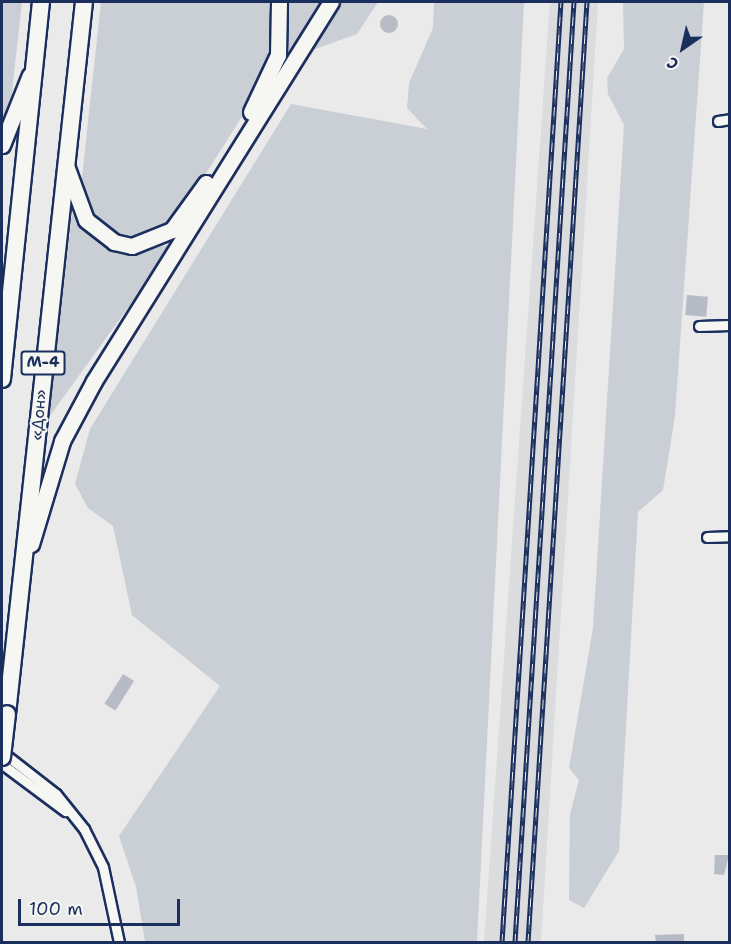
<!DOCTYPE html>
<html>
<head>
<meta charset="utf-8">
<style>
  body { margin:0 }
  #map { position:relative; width:731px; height:944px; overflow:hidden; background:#e9eae9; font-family:"Shantell Sans",sans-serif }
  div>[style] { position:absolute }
  .built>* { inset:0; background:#dadcde }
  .green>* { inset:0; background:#caced5 }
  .building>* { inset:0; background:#b6bbc6; transform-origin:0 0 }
  .round { border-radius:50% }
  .roads { filter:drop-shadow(2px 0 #1b2f5e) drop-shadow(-2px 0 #1b2f5e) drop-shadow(0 2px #1b2f5e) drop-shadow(0 -2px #1b2f5e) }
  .minor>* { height:9px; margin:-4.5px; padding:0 4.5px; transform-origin:4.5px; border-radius:4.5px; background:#f6f6f2 }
  .primary>* { height:15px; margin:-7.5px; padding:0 7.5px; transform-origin:7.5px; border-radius:7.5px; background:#f6f6f2 }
  .motorway>* { height:16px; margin:-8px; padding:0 8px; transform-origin:8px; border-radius:8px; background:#f6f6f2 }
  .rail>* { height:5px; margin-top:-2.5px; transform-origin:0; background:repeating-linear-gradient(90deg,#f6f6f2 0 9px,#1b2f5e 0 18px); box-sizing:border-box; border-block:2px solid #1b2f5e }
  .bridges { filter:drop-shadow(2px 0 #1b2f5e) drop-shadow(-2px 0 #1b2f5e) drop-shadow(0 2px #1b2f5e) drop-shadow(0 -2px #1b2f5e) }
  .motorway-bridge>* { height:16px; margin:-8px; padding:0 8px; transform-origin:8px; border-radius:8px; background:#f6f6f2 }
  span { translate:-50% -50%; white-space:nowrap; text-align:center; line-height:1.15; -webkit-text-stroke:4.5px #f6f6f2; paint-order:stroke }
  .shield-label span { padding:2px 4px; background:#f6f6f2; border:2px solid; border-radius:4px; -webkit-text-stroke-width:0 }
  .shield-label { font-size:15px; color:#1b2f5e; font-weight:700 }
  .street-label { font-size:16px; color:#1b2f5e }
  .frame { position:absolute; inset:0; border:3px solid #1b2f5e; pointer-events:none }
  .north { position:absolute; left:653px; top:18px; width:60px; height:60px; -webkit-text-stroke:4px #f6f6f2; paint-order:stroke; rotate:214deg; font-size:16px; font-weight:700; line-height:24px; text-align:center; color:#1b2f5e }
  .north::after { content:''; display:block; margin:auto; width:21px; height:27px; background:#1b2f5e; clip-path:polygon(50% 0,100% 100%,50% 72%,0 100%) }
  .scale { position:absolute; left:18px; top:899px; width:162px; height:27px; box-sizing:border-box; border:3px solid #1b2f5e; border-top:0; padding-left:8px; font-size:18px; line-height:21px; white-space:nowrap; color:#1b2f5e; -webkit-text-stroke:4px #f6f6f2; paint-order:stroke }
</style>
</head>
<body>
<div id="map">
  <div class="built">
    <div style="clip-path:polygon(550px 2px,598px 2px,541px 942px,484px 942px)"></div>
  </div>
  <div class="green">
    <div style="clip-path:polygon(2px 2px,22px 2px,11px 100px,2px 133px)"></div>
    <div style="clip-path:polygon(101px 2px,274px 2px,274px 48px,245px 112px,180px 214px,139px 240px,112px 237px,87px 213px,81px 187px)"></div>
    <div style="clip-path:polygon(286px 2px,324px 2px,281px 67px,289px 34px)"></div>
    <div style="clip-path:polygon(339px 2px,378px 2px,357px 34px,307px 52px)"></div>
    <div style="clip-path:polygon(434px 2px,524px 2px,477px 942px,145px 942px,136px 887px,119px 836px,220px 686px,132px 615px,113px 526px,88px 508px,75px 484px,90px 429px,291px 104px,427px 129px,407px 108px,409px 83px,433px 28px)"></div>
    <div style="clip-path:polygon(623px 2px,704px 2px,675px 416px,663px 490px,638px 512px,619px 851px,584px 908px,569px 900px,570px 814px,579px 780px,569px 768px,593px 628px,624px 125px,608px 94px,607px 78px,624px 49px)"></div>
    <div style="clip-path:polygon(72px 214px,92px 238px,120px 254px,174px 244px,49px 417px)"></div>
  </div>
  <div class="building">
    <div class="round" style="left:380px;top:15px;width:18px;height:18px"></div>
    <div style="left:687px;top:295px;width:21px;height:20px;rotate:5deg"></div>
    <div style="left:123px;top:674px;width:13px;height:35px;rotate:32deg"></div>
    <div style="clip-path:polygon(715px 855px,729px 855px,724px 875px,714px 874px)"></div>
    <div style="clip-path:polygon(684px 934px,684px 942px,656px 942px,655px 935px)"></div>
  </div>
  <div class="roads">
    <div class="minor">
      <div style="left:718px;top:121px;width:12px;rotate:-9deg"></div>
      <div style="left:699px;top:326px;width:31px;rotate:-2deg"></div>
      <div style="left:707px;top:537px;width:23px;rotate:-2deg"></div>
      <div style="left:2px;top:752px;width:68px;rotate:37.9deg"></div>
      <div style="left:56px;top:794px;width:45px;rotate:51.3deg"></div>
      <div style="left:84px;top:829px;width:42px;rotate:63.4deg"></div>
      <div style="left:103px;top:867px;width:77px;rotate:78deg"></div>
      <div style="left:2px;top:764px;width:79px;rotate:36.7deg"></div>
    </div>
    <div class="primary">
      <div style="left:251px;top:112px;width:63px;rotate:-64.7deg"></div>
      <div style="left:278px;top:55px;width:53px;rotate:-88.9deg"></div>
      <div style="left:2px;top:145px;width:75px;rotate:-68.2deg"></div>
      <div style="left:67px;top:168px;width:55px;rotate:69.9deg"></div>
      <div style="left:86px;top:220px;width:36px;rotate:38deg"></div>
      <div style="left:114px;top:242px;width:18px;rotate:13deg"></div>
      <div style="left:132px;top:246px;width:43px;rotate:-21.8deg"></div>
      <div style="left:172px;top:230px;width:58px;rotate:-54.1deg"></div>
      <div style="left:31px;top:544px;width:108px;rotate:-73.2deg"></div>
      <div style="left:62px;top:441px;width:68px;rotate:-61.9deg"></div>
      <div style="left:94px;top:381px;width:447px;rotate:-58deg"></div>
    </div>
    <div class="motorway">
      <div style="left:2px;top:379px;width:379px;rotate:-84.1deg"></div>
      <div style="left:7px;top:714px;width:716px;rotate:-83.83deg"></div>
    </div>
  </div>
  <div class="rail">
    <div style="left:502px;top:942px;width:942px;rotate:-86.41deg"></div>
    <div style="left:515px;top:942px;width:942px;rotate:-86.41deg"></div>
    <div style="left:528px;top:942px;width:942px;rotate:-86.41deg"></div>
  </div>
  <div class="bridges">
    <div class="motorway-bridge">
      <div style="left:2px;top:757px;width:43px;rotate:-83.4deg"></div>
    </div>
  </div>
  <div class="shield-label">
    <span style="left:43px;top:363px">М-4</span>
  </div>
  <div class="street-label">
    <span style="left:39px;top:415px;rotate:-85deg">«Дон»</span>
  </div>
  <div class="frame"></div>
  <div class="north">С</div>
  <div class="scale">100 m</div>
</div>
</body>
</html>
